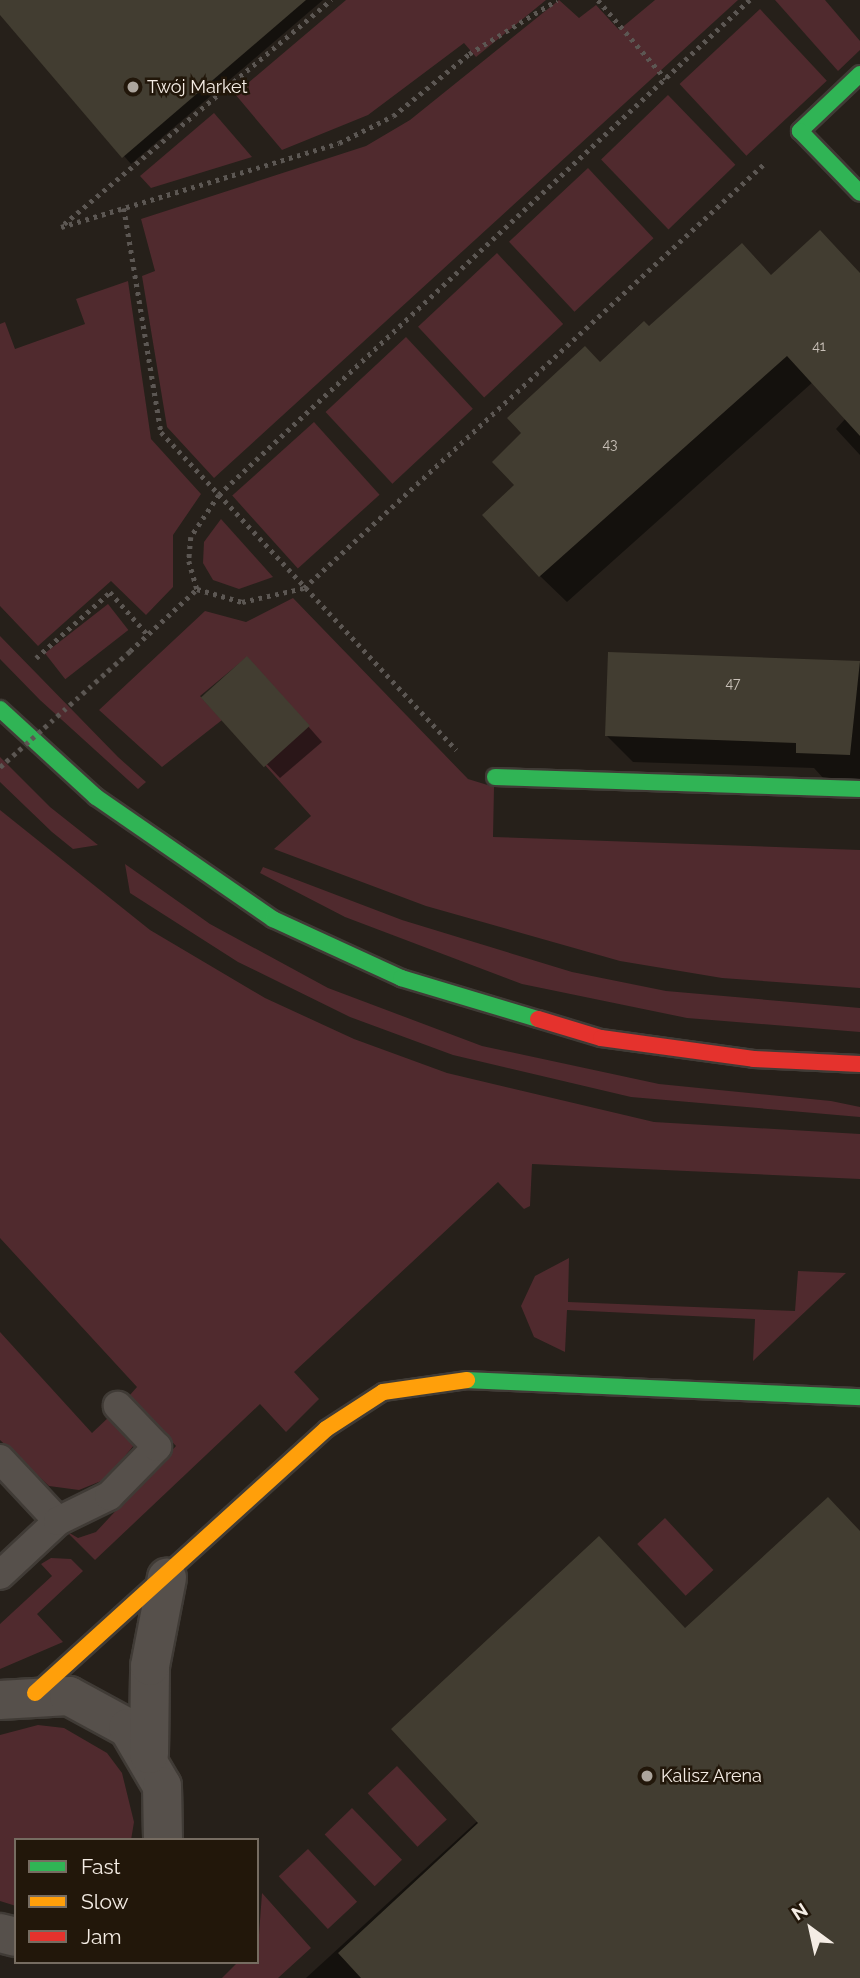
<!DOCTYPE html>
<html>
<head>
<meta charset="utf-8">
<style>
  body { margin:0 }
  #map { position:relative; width:860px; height:1978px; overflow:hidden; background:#26201a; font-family:Raleway,sans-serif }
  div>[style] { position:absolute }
  .green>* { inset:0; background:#502a2e; transform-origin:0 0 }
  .shadow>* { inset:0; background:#0007 }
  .building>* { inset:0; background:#423d31; transform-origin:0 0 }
  .path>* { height:4.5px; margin-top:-2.25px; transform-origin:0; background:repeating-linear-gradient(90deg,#5c5753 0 3.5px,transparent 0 8.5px) }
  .roads { filter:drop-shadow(2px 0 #403b36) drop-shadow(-2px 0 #403b36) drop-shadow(0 2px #403b36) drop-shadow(0 -2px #403b36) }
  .lane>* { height:28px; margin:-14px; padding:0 14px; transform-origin:14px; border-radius:14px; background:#56504b }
  .street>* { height:38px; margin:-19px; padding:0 19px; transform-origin:19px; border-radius:19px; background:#56504b }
  .fast>* { height:16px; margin:-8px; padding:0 8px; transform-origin:8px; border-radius:8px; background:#30b455 }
  .slow>* { height:16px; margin:-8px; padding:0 8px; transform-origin:8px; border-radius:8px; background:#ff9f0a }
  .jam>* { height:16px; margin:-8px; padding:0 8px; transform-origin:8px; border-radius:8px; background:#e5322d }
  .path-bridge>* { height:4.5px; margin-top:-2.25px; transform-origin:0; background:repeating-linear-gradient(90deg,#5c5753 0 3.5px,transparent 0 8.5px) }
  .dots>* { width:19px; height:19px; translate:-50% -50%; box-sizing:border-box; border:4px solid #22170a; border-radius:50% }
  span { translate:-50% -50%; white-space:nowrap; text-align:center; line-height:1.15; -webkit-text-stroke:5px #22170a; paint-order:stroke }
  .number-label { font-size:14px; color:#c8c0b7 }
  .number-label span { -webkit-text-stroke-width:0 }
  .poi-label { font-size:18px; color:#f4ece4 }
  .left { translate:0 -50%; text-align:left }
  .legend { position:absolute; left:14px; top:1838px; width:245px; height:126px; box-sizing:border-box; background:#22170a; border:2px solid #766c61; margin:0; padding:9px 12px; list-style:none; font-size:21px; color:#f4ece4 }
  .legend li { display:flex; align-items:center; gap:14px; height:35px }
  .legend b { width:35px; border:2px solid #766c61 }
  .north { position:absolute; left:776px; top:1894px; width:70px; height:70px; -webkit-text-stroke:5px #22170a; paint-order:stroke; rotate:327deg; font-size:19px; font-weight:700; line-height:28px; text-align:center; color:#f4ece4 }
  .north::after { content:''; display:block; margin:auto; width:24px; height:32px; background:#f4ece4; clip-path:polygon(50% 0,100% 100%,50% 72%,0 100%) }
</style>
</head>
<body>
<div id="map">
  <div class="green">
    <div style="clip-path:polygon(346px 0,546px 0,476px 57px,464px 43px,368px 115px,282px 150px,235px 94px)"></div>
    <div style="clip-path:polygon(559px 0,579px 18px,596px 5px,619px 30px,655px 0,738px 0,214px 478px,167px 427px,142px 276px,155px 271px,141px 219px,366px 146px,410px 120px)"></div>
    <div style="clip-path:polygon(775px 0,825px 0,860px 41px,860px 50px,838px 71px)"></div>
    <div style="left:760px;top:9px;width:98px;height:110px;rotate:47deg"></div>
    <div style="left:668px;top:95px;width:97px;height:93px;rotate:46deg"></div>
    <div style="clip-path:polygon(214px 113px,252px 157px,151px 188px,140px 176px)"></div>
    <div style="left:588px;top:168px;width:96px;height:108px;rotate:47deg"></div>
    <div style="left:497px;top:253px;width:97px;height:108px;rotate:47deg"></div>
    <div style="clip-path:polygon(128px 281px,151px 439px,201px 494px,173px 535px,173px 587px,146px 615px,111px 581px,38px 646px,0 606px,0 324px,5px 322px,15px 349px,85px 324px,76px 299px)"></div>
    <div style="left:406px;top:337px;width:98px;height:110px;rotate:47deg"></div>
    <div style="left:314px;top:422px;width:98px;height:110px;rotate:48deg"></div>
    <div style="clip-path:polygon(221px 519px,273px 577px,239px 589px,213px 580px,203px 563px,204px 542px)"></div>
    <div style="clip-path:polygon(293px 598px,468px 779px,494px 787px,493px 837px,860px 850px,860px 988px,722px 978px,620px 961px,426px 906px,274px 849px,311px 816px,264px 764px,309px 726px,247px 657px,200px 696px,222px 720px,162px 767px,99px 710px,205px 611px,246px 622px)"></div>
    <div style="left:108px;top:604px;width:33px;height:80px;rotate:52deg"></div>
    <div style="clip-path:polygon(0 636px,118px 757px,146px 782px,138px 789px,40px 700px,0 659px)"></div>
    <div style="clip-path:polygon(0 757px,50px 807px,98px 845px,73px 849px,52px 832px,0 782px)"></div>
    <div style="clip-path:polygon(0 810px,150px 930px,265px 998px,354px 1039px,447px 1073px,654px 1122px,860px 1134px,860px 1179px,532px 1164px,530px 1206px,524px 1209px,498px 1182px,294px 1372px,319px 1399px,286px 1432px,260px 1404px,95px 1560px,66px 1531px,78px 1538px,96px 1532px,176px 1446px,129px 1396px,137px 1387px,0 1238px)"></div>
    <div style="clip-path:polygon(125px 864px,210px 924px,328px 988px,482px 1046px,659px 1084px,831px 1101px,860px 1107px,860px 1117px,631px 1097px,453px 1055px,350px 1017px,238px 962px,130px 893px)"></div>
    <div style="clip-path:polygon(263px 867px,402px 920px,572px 972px,666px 991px,860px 1008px,860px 1032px,687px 1018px,522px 984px,345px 917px,260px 873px)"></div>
    <div style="clip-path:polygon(569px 1258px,568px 1302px,795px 1311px,798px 1271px,846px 1273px,753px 1361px,755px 1319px,567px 1310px,565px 1352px,534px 1337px,521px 1306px,535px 1276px)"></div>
    <div style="clip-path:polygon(0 1332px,92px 1433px,110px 1416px,135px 1444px,106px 1479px,79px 1490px,49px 1486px,0 1440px)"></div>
    <div style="left:665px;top:1518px;width:71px;height:38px;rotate:47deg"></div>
    <div style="clip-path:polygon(51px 1558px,71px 1559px,83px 1571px,37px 1614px,63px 1642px,0 1669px,0 1624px,52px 1576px,41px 1564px)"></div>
    <div style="clip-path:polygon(38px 1725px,64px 1728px,107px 1753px,122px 1773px,134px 1822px,131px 1840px,16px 1840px,16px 1906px,0 1901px,0 1735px)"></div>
    <div style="left:397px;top:1766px;width:73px;height:40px;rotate:47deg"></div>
    <div style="left:352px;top:1808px;width:72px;height:38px;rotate:46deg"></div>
    <div style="left:308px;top:1849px;width:72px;height:40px;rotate:47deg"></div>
    <div style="clip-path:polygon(262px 1893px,311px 1948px,278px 1978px,222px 1978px,238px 1962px,257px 1962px)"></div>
  </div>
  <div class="shadow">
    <div style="clip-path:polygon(0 0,323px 0,131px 164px,0 13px)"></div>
    <div style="clip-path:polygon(860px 274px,860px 455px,836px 429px,846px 418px,813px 382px,567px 602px,540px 576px,517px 485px,601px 364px,649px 328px,772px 277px)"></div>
    <div style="clip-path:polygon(610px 654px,860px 663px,860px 780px,824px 779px,814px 768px,633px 762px,606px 735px)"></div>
    <div style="clip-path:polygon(262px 674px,322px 742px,280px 778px,202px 696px)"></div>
    <div style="clip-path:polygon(860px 1532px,860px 1978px,306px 1978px,686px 1630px)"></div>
  </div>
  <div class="building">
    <div style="clip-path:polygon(0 0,306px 0,122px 158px,0 15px)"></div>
    <div style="clip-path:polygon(820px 230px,860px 273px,860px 436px,787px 356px,539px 577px,482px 515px,514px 485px,492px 462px,521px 433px,507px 418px,585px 346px,600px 362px,644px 321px,649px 326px,742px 243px,771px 275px)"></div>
    <div style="clip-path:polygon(608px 652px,860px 661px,850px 755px,796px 753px,796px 743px,605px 736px)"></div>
    <div style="left:247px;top:656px;width:94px;height:62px;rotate:48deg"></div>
    <div style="clip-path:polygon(828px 1497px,860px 1531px,860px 1978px,361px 1978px,338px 1953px,478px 1823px,391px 1729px,599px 1536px,685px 1628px)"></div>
  </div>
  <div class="path">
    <div style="left:598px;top:0;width:104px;rotate:49.3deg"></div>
    <div style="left:750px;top:0;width:726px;rotate:137.01deg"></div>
    <div style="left:219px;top:495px;width:50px;rotate:123.7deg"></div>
    <div style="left:191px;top:537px;width:24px;rotate:95deg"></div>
    <div style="left:189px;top:561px;width:29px;rotate:74deg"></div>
    <div style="left:197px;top:589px;width:47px;rotate:16.1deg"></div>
    <div style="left:242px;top:602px;width:64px;rotate:-12.7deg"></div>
    <div style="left:304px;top:588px;width:626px;rotate:-42.67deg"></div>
    <div style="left:124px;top:208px;width:227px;rotate:80.6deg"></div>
    <div style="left:161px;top:432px;width:434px;rotate:47.1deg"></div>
    <div style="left:64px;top:224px;width:349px;rotate:-40deg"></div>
    <div style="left:61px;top:227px;width:290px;rotate:-16.8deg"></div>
    <div style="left:339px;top:143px;width:60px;rotate:-26.6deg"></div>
    <div style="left:393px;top:116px;width:98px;rotate:-39.2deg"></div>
    <div style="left:469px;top:54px;width:103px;rotate:-31.5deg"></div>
    <div style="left:130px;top:651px;width:91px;rotate:-42.8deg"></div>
    <div style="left:36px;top:658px;width:99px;rotate:-41.7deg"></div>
    <div style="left:110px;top:592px;width:57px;rotate:48.5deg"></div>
  </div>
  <div class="roads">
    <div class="lane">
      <div style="left:0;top:1459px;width:85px;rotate:46.9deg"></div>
      <div style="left:58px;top:1521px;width:79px;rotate:137deg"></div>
      <div style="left:58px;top:1521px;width:57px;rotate:-26.1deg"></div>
      <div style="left:109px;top:1496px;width:69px;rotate:-45.6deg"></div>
      <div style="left:157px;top:1447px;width:57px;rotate:-133.6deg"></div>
    </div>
    <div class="street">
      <div style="left:0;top:1700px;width:69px;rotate:-3.3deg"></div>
      <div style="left:69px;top:1696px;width:67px;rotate:28.5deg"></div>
      <div style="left:128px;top:1728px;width:67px;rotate:59.6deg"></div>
      <div style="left:162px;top:1786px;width:54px;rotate:88.9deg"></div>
      <div style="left:149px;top:1754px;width:88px;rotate:-89.3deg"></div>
      <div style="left:150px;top:1666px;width:90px;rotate:-79.1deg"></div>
      <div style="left:0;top:1933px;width:16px;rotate:14deg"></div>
    </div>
    <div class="fast">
      <div style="left:860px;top:74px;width:83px;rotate:136.5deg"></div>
      <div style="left:800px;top:131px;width:86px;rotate:45.9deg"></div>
      <div style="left:0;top:709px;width:130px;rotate:42.5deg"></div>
      <div style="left:96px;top:797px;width:215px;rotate:34.6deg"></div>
      <div style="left:273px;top:919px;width:141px;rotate:24.7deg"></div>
      <div style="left:401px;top:978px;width:143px;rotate:16.7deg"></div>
      <div style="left:495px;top:777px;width:365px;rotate:1.9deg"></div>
      <div style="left:467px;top:1380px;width:393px;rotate:2.5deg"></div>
    </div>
    <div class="slow">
      <div style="left:35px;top:1693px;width:393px;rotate:-42.2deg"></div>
      <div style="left:326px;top:1429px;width:68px;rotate:-33deg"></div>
      <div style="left:383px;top:1392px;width:85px;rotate:-8.1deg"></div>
    </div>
    <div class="jam">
      <div style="left:538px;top:1019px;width:66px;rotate:16.8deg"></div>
      <div style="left:601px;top:1038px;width:154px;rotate:7.8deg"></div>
      <div style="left:754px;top:1059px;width:106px;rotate:2.7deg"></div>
    </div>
  </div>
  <div class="path-bridge">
    <div style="left:0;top:767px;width:174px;rotate:-41.7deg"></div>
  </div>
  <div class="dots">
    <div style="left:133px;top:87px;background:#aca59d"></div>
    <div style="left:647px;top:1776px;background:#aca59d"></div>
  </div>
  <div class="number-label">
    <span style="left:819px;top:346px">41</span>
    <span style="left:610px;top:444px">43</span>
    <span style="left:733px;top:683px">47</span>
  </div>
  <div class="poi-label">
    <span class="left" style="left:147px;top:87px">Twój Market</span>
    <span class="left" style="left:661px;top:1776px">Kalisz Arena</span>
  </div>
  <ul class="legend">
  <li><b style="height:9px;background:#30b455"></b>Fast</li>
  <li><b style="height:9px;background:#ff9f0a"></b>Slow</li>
  <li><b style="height:9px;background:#e5322d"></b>Jam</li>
  </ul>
  <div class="north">N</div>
</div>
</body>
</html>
